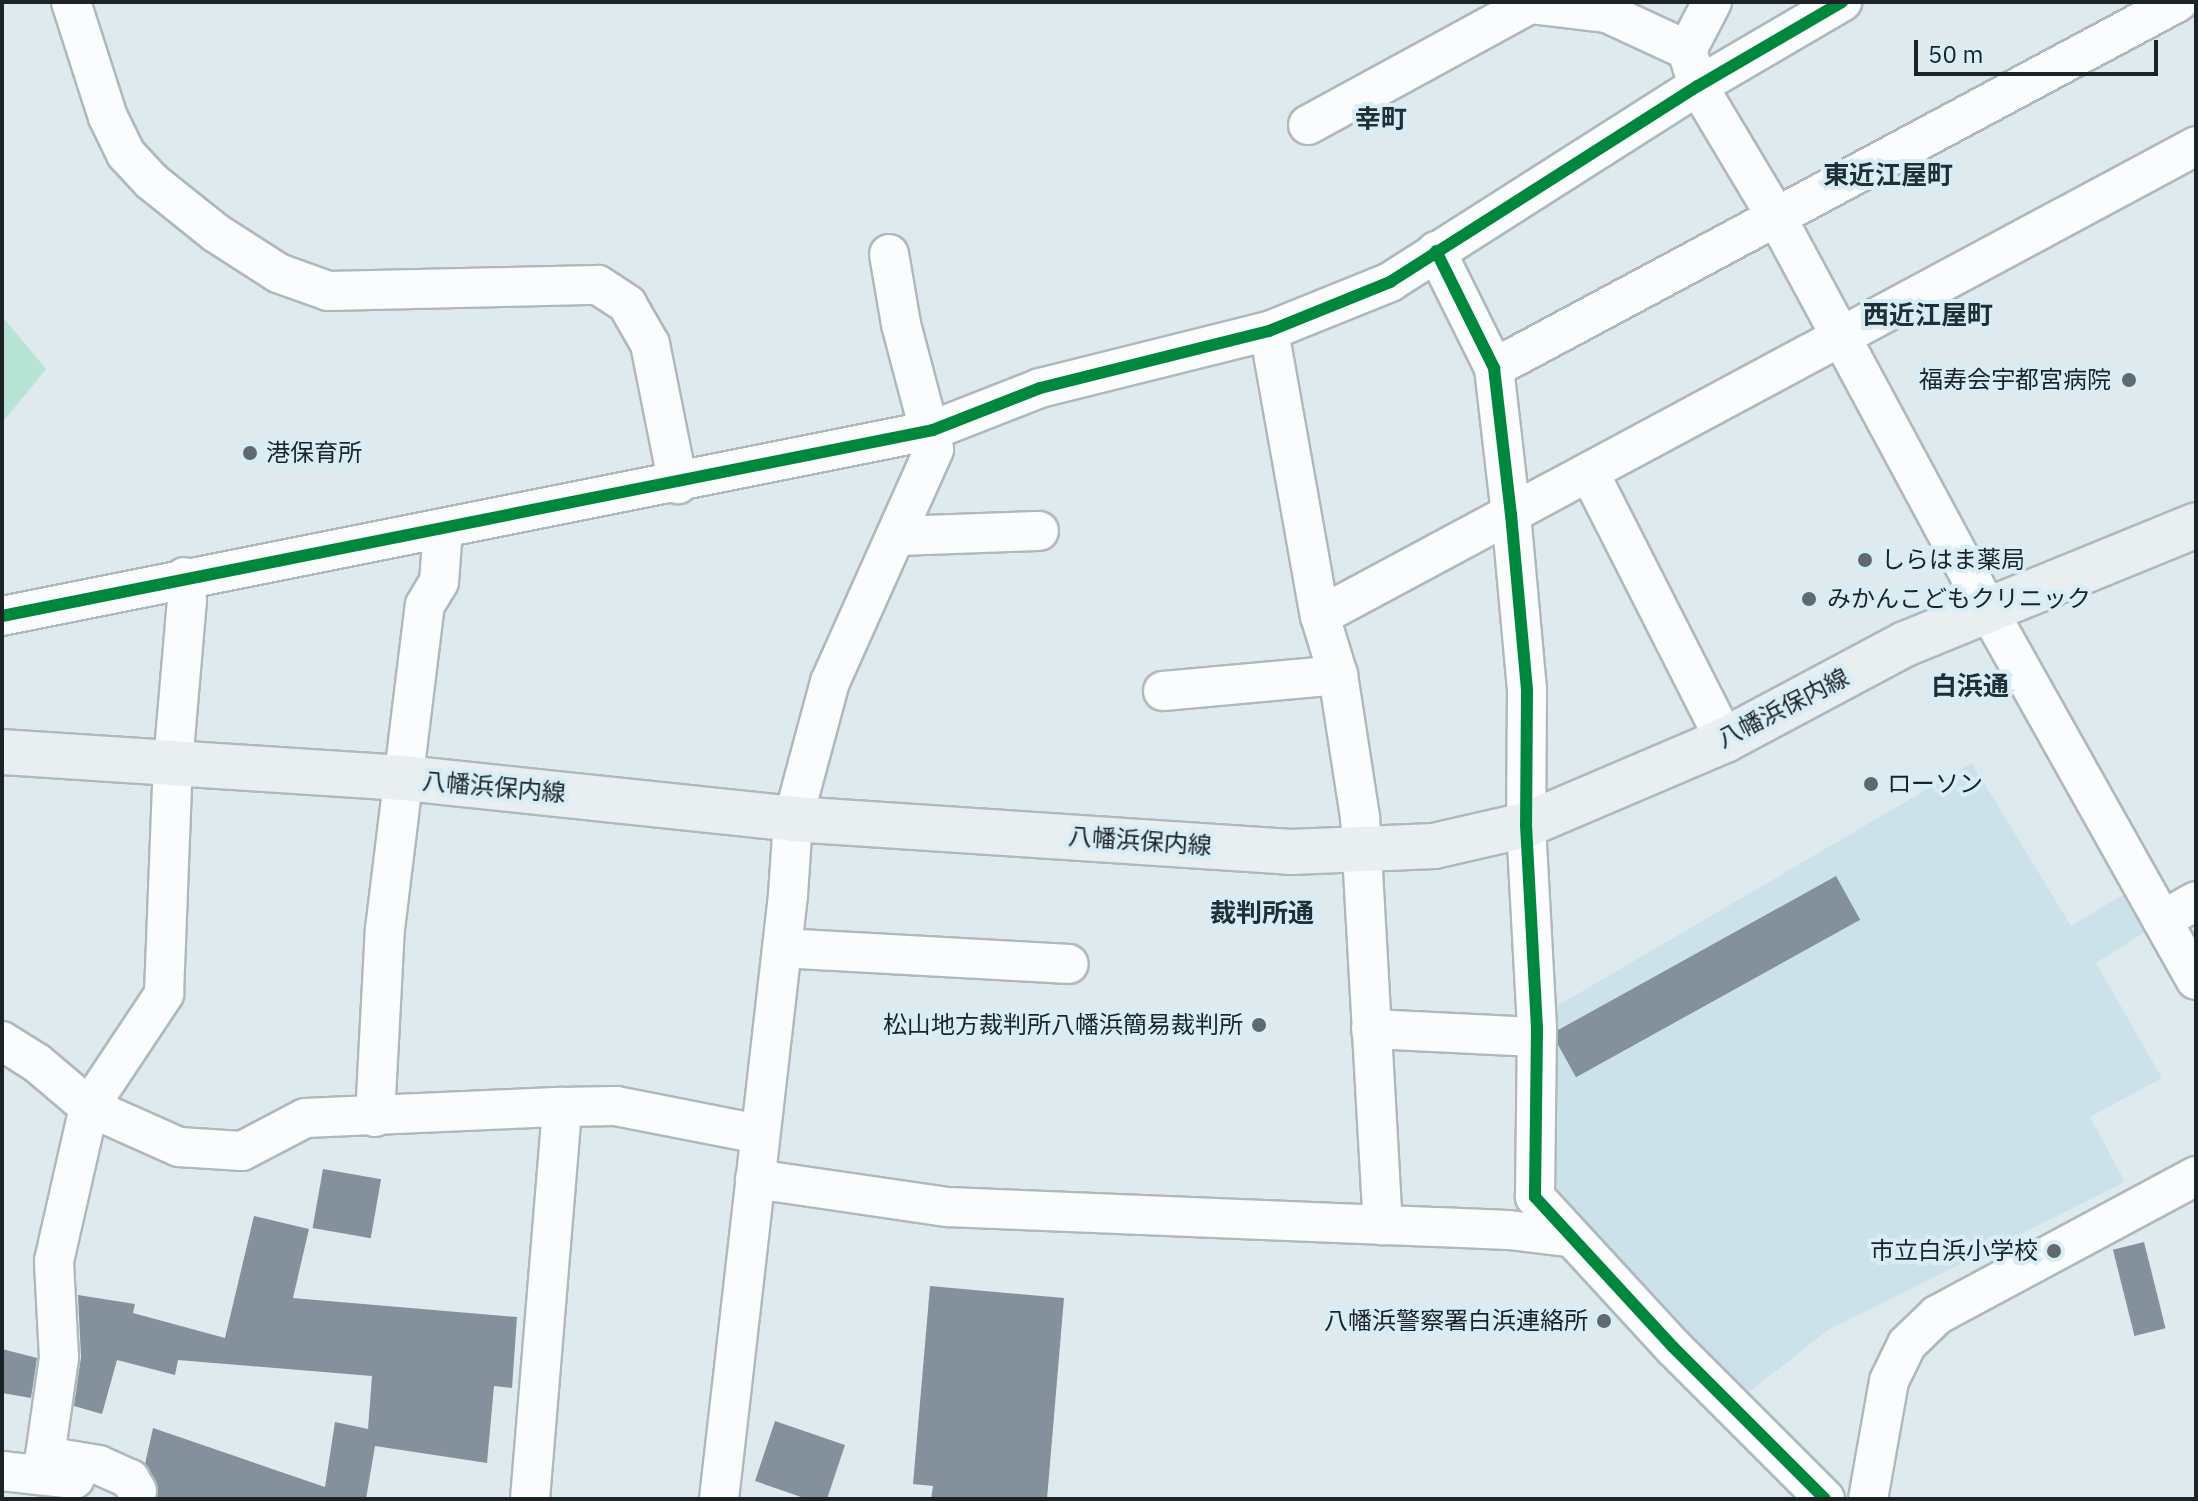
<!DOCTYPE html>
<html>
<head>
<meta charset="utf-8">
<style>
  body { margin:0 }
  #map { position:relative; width:2198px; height:1501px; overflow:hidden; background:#dfeaef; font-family:"IBM Plex Sans","Noto Sans JP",sans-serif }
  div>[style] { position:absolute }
  .built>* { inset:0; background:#cce2ea }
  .green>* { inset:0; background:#b7e4d5 }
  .building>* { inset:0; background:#84919d; transform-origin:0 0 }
  .roads { filter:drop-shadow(2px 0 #afb8bc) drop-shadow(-2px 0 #afb8bc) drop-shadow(0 2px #afb8bc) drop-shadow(0 -2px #afb8bc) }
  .street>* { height:38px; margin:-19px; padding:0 19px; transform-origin:19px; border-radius:19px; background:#fafcfd }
  .secondary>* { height:44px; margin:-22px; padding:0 22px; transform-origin:22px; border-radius:22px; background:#e9eff0 }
  .cycleway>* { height:12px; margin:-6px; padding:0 6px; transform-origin:6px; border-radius:6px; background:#00873e }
  .dots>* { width:22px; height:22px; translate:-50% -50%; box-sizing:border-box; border:4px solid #d8edf6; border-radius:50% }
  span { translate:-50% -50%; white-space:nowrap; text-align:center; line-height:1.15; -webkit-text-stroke:8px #d8edf6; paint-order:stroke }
  .poi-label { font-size:24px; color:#1b2326 }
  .right { translate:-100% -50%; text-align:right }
  .left { translate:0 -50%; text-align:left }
  .street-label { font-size:24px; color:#1b2326 }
  .neighbourhood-label { font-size:26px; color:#1e2f36; font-weight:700 }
  .frame { position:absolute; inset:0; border:4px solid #1b2326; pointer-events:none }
  .scale { position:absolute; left:1914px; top:40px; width:244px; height:36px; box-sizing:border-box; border:4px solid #1b2326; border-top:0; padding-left:10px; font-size:24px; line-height:28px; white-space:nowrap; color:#1b2326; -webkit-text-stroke:6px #d8edf6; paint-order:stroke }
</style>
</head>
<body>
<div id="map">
  <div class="built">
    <div style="clip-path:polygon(1972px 763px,2071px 926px,2131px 890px,2153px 927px,2096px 963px,2162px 1078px,2090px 1117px,2125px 1182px,1828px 1330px,1743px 1397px,1547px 1192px,1545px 1013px)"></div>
  </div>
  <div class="green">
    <div style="clip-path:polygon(2px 316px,46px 369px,2px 423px)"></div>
  </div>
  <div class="building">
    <div style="left:1836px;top:876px;width:50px;height:325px;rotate:61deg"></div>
    <div style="left:323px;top:1169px;width:59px;height:60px;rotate:10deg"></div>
    <div style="clip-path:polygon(254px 1216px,309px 1229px,293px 1298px,517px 1317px,512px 1388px,494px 1386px,487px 1463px,375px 1446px,366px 1499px,157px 1499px,156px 1481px,145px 1464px,153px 1428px,325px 1487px,335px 1422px,368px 1429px,372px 1376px,178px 1360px,175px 1375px,117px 1360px,102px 1414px,74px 1406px,81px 1357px,78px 1295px,135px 1304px,133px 1313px,225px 1338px)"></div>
    <div style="left:2144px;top:1242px;width:89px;height:32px;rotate:76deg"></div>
    <div style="clip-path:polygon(930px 1286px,1064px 1298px,1047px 1499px,931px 1499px,933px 1486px,913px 1484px)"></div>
    <div style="clip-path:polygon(2px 1349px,37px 1358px,31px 1398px,2px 1393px)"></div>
    <div style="clip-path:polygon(775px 1421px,845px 1445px,827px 1499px,807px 1499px,755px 1481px)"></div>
  </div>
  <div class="roads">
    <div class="street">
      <div style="left:71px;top:2px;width:121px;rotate:72.2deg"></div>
      <div style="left:108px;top:117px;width:41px;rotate:64.1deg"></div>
      <div style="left:126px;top:154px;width:37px;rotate:47deg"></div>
      <div style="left:151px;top:181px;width:83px;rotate:38.7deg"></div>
      <div style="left:216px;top:233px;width:74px;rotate:32.8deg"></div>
      <div style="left:278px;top:273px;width:53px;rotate:19.8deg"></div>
      <div style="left:328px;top:291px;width:270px;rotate:-1.3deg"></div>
      <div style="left:598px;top:285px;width:35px;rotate:33deg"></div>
      <div style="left:627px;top:304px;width:46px;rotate:60.1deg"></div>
      <div style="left:650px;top:344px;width:143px;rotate:78.7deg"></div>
      <div style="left:1712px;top:2px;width:54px;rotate:117.5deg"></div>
      <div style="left:1687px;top:50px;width:38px;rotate:73deg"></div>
      <div style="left:1698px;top:86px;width:154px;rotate:59.1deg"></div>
      <div style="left:1777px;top:218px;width:445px;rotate:61.7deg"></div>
      <div style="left:1988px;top:610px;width:424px;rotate:60.7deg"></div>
      <div style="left:1308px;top:125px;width:253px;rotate:-28.6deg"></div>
      <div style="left:1530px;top:4px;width:78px;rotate:6.7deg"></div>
      <div style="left:1607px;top:13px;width:88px;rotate:24.8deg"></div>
      <div style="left:1436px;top:251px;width:131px;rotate:63.6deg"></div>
      <div style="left:1494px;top:368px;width:147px;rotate:83.4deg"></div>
      <div style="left:1511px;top:514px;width:177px;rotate:84.8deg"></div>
      <div style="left:1527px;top:690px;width:135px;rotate:90.4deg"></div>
      <div style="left:1526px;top:825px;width:205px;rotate:86.9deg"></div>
      <div style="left:1537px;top:1030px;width:167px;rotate:90.7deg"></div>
      <div style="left:1535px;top:1197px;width:204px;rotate:47.4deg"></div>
      <div style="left:1673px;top:1347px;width:215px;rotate:45deg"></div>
      <div style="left:1269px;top:331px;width:290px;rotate:79.9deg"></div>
      <div style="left:1320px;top:616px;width:62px;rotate:73deg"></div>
      <div style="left:1338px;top:675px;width:144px;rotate:81.2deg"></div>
      <div style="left:1360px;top:817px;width:409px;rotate:86.8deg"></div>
      <div style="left:1494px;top:368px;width:776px;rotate:-28.15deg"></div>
      <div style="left:1589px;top:472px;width:301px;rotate:63.1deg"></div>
      <div style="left:896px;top:536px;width:143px;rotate:-2deg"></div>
      <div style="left:2px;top:616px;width:949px;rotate:-11.3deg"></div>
      <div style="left:933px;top:430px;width:115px;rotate:-21.4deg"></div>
      <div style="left:1040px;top:388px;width:236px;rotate:-14deg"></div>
      <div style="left:1269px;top:331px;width:131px;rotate:-22deg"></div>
      <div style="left:1390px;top:282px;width:365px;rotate:-32.5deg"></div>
      <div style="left:1698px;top:86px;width:167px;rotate:-30.3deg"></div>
      <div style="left:1320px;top:616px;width:994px;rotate:-28.21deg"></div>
      <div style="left:1163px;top:691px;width:176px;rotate:-5.2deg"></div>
      <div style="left:2162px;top:920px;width:39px;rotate:-29deg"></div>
      <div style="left:782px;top:948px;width:287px;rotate:3.2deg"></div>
      <div style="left:1371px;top:1029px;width:165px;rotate:2.8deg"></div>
      <div style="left:2px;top:1041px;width:41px;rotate:32.2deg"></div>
      <div style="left:37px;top:1063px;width:68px;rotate:40.2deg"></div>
      <div style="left:89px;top:1107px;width:98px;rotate:24deg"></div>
      <div style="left:179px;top:1147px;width:63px;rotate:3.6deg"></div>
      <div style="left:242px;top:1151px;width:71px;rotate:-27.6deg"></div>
      <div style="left:305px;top:1118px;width:257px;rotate:-2.5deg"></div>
      <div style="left:562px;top:1107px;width:54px;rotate:-1.1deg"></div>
      <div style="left:616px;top:1106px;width:146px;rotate:11.1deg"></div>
      <div style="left:375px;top:1117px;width:188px;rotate:-87deg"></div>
      <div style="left:385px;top:929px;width:326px;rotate:-83deg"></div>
      <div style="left:425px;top:605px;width:27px;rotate:-59deg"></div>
      <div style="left:439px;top:582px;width:53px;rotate:-85.7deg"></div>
      <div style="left:755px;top:1179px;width:195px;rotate:8.3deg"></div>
      <div style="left:948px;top:1207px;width:561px;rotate:2.35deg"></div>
      <div style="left:1509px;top:1230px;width:58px;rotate:6.9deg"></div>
      <div style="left:2px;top:1471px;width:73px;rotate:6.3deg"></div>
      <div style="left:137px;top:1491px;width:14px;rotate:-120deg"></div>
      <div style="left:130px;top:1479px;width:34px;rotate:-156deg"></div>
      <div style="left:99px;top:1465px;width:55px;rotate:-170.5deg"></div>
      <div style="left:45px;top:1456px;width:99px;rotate:-81.9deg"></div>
      <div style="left:59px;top:1358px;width:97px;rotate:-93deg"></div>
      <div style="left:54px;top:1261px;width:158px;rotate:-77.2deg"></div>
      <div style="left:89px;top:1107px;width:136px;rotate:-56.4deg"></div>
      <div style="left:164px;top:994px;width:231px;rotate:-87.8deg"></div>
      <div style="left:173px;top:763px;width:163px;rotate:-85.1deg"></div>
      <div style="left:187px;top:601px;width:24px;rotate:-97deg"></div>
      <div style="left:530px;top:1499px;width:393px;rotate:-85.3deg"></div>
      <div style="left:719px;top:1499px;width:608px;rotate:-83.48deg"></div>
      <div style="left:788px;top:895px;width:76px;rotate:-86.2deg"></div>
      <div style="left:793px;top:819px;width:142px;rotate:-74.9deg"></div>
      <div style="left:830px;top:682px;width:255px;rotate:-65.9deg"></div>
      <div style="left:934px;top:449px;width:129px;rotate:-104.8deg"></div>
      <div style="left:901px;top:324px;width:71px;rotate:-99.7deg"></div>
      <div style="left:1868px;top:1499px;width:120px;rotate:-79.9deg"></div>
      <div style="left:1889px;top:1381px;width:41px;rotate:-64.1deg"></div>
      <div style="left:1907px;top:1344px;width:42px;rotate:-44deg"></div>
      <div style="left:1937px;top:1315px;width:294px;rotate:-28.2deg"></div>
    </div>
    <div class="secondary">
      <div style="left:2px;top:752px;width:403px;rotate:3.7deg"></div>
      <div style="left:404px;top:778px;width:391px;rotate:6deg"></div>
      <div style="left:793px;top:819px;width:500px;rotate:3.78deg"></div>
      <div style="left:1292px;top:852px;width:142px;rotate:-2.4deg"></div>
      <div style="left:1434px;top:846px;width:94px;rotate:-12.9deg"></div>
      <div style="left:1526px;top:825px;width:216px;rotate:-23.1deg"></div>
      <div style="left:1725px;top:740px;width:204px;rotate:-28.1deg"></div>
      <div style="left:1905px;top:644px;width:314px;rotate:-22.2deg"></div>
    </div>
  </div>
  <div class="cycleway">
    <div style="left:1436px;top:251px;width:131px;rotate:63.6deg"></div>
    <div style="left:1494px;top:368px;width:147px;rotate:83.4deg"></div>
    <div style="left:1511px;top:514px;width:177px;rotate:84.8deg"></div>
    <div style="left:1527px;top:690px;width:135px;rotate:90.4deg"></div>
    <div style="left:1526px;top:825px;width:205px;rotate:86.9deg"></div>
    <div style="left:1537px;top:1030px;width:167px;rotate:90.7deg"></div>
    <div style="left:1535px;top:1197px;width:204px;rotate:47.4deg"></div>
    <div style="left:1673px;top:1347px;width:215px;rotate:45deg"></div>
    <div style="left:2px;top:616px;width:949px;rotate:-11.3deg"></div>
    <div style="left:933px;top:430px;width:115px;rotate:-21.4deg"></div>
    <div style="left:1040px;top:388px;width:236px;rotate:-14deg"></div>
    <div style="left:1269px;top:331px;width:131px;rotate:-22deg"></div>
    <div style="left:1390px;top:282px;width:365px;rotate:-32.5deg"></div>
    <div style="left:1698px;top:86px;width:167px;rotate:-30.3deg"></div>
  </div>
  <div class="dots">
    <div style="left:2129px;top:380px;background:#60696c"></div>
    <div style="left:250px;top:453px;background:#60696c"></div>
    <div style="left:1865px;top:560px;background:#60696c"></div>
    <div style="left:1809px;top:599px;background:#60696c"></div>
    <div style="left:1871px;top:784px;background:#60696c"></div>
    <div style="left:1259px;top:1025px;background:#60696c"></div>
    <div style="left:2054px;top:1251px;background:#60696c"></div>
    <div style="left:1604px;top:1321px;background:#60696c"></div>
  </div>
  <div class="poi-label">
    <span class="right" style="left:2111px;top:380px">福寿会宇都宮病院</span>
    <span class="left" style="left:266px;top:453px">港保育所</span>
    <span class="left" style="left:1881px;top:560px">しらはま薬局</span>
    <span class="left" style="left:1827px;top:599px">みかんこどもクリニック</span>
    <span class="left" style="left:1887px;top:784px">ローソン</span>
    <span class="right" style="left:1243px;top:1025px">松山地方裁判所八幡浜簡易裁判所</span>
    <span class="right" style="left:2038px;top:1251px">市立白浜小学校</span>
    <span class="right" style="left:1588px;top:1321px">八幡浜警察署白浜連絡所</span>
  </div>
  <div class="street-label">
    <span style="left:1783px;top:708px;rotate:-27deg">八幡浜保内線</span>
    <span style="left:494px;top:787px;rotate:5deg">八幡浜保内線</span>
    <span style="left:1140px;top:841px;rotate:4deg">八幡浜保内線</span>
  </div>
  <div class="neighbourhood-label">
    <span style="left:1381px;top:119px">幸町</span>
    <span style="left:1888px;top:175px">東近江屋町</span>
    <span style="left:1928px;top:315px">西近江屋町</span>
    <span style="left:1970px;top:686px">白浜通</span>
    <span style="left:1262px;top:913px">裁判所通</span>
  </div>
  <div class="frame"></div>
  <div class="scale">50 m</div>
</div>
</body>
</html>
